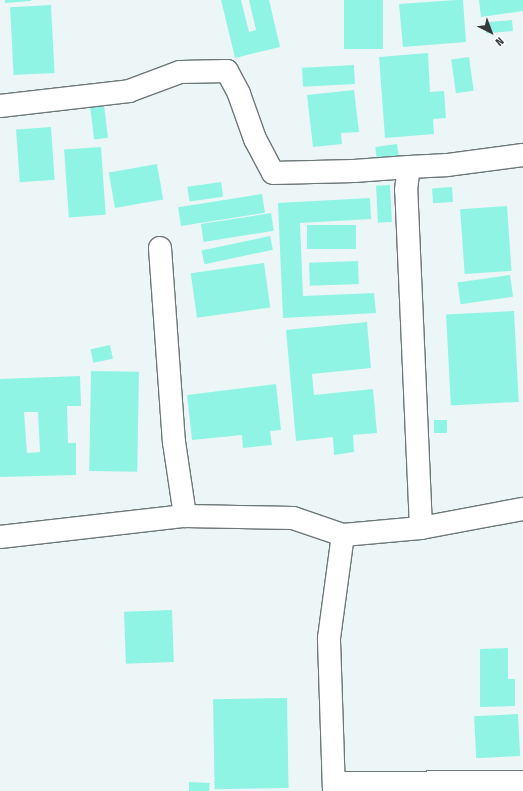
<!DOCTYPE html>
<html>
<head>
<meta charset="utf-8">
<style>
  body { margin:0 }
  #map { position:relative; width:523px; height:791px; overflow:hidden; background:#ecf6f7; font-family:"Fira Sans Condensed",sans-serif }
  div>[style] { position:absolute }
  .building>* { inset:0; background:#90f4e5; transform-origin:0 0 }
  .roads { filter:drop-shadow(1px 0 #6e7778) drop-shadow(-1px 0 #6e7778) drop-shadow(0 1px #6e7778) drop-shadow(0 -1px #6e7778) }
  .minor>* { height:22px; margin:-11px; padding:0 11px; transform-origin:11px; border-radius:11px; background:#fff }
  span { translate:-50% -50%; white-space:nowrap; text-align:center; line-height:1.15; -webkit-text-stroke:3px #fff; paint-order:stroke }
  .north { position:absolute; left:471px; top:12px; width:40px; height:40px; -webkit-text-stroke:3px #fff; paint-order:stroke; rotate:138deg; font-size:11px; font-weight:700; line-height:16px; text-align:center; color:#35393a }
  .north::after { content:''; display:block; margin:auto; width:14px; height:18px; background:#35393a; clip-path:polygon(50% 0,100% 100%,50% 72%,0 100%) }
</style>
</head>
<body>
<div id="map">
  <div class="building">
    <div style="clip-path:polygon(5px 0,31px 0,31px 1px,5px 3px)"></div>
    <div style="clip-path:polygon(221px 0,241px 0,249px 32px,256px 30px,249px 0,269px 0,280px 47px,235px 58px)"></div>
    <div style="left:344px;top:0;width:39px;height:49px"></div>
    <div style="clip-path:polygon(456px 0,463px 0,466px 42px,403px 47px,399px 4px)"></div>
    <div style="clip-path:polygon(479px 0,523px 0,523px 11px,481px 17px)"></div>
    <div style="left:51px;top:5px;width:68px;height:41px;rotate:87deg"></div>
    <div style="left:512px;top:20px;width:11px;height:27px;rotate:85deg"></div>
    <div style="clip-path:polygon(428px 53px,430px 92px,444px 91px,446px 118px,433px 119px,434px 134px,385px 138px,379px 57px)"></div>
    <div style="left:469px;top:57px;width:34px;height:18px;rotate:82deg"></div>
    <div style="left:354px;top:65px;width:19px;height:52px;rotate:87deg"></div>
    <div style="clip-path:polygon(354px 90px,359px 132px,341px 133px,342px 144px,313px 147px,307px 95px)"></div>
    <div style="left:104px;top:105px;width:33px;height:14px;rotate:83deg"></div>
    <div style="left:51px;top:127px;width:53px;height:35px;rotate:86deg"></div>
    <div style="left:397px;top:144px;width:14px;height:22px;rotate:82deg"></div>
    <div style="left:101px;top:147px;width:68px;height:37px;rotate:86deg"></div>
    <div style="left:157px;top:164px;width:36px;height:49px;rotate:80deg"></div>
    <div style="left:221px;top:182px;width:15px;height:34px;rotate:82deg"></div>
    <div style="left:390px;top:185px;width:37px;height:14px;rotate:87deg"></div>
    <div style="left:452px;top:187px;width:15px;height:20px;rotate:86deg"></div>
    <div style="left:262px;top:194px;width:19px;height:85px;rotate:81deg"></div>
    <div style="clip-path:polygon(370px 198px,371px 219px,300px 223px,303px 296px,374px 293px,376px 313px,283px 318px,278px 203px)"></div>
    <div style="left:507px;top:206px;width:65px;height:47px;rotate:86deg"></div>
    <div style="left:271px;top:213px;width:18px;height:71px;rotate:81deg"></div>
    <div style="left:356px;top:225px;width:24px;height:49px;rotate:90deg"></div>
    <div style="left:270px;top:236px;width:14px;height:70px;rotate:78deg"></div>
    <div style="left:358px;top:261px;width:23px;height:49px;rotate:88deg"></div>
    <div style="left:264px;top:263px;width:45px;height:74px;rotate:82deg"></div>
    <div style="left:510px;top:275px;width:22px;height:53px;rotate:82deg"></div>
    <div style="left:514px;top:311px;width:91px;height:68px;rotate:87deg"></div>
    <div style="clip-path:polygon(367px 322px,371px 368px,312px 374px,314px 395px,373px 389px,377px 433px,353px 435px,354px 452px,334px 455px,333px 437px,296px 441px,286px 330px)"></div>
    <div style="left:110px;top:345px;width:14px;height:20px;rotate:78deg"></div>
    <div style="left:91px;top:371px;width:48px;height:100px;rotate:1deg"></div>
    <div style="clip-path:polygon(evenodd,80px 376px,81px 406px,67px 406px,68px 443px,76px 443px,76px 475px,0 477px,0 379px,80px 376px,24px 412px,38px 412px,40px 452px,27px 453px,24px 412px)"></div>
    <div style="clip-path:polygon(276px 384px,281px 430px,270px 431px,272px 445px,243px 448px,242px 435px,192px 440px,187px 395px)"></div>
    <div style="left:447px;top:420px;width:13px;height:13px;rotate:90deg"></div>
    <div style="left:172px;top:610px;width:52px;height:48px;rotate:88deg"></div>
    <div style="clip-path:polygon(508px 648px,508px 679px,515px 679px,515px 706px,480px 707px,480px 649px)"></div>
    <div style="left:287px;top:698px;width:90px;height:74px;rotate:89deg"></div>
    <div style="left:518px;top:714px;width:42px;height:44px;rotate:87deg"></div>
    <div style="clip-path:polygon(189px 782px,210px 783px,209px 791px,189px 791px)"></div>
  </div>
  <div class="roads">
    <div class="minor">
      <div style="left:0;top:106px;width:130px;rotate:-6.6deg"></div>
      <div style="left:129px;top:91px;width:54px;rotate:-20.4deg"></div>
      <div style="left:180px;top:72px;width:47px;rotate:-1.2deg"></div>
      <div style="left:227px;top:71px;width:26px;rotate:62deg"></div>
      <div style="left:239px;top:94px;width:48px;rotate:70.4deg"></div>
      <div style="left:255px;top:139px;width:38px;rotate:62deg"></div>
      <div style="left:273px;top:173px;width:81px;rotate:-1.4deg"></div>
      <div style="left:354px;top:171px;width:55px;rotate:-4.2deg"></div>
      <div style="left:160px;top:248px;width:195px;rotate:85.9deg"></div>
      <div style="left:174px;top:442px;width:75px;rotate:81.5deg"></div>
      <div style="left:421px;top:528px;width:338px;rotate:-92.5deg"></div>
      <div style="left:406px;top:190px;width:23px;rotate:-83deg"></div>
      <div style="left:409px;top:167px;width:39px;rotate:-3deg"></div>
      <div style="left:448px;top:165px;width:76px;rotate:-7.6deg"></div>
      <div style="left:0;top:537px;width:186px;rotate:-6.5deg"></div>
      <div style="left:185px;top:516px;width:108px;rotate:1.1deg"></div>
      <div style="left:293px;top:518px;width:53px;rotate:18.8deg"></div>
      <div style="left:343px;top:535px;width:78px;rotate:-5.1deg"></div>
      <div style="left:421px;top:528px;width:104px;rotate:-10.6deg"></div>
      <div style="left:334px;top:783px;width:189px;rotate:-0.3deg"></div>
      <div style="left:334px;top:791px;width:153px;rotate:-91.9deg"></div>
      <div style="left:329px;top:638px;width:104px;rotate:-82.3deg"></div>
    </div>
  </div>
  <div class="north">N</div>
</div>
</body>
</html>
